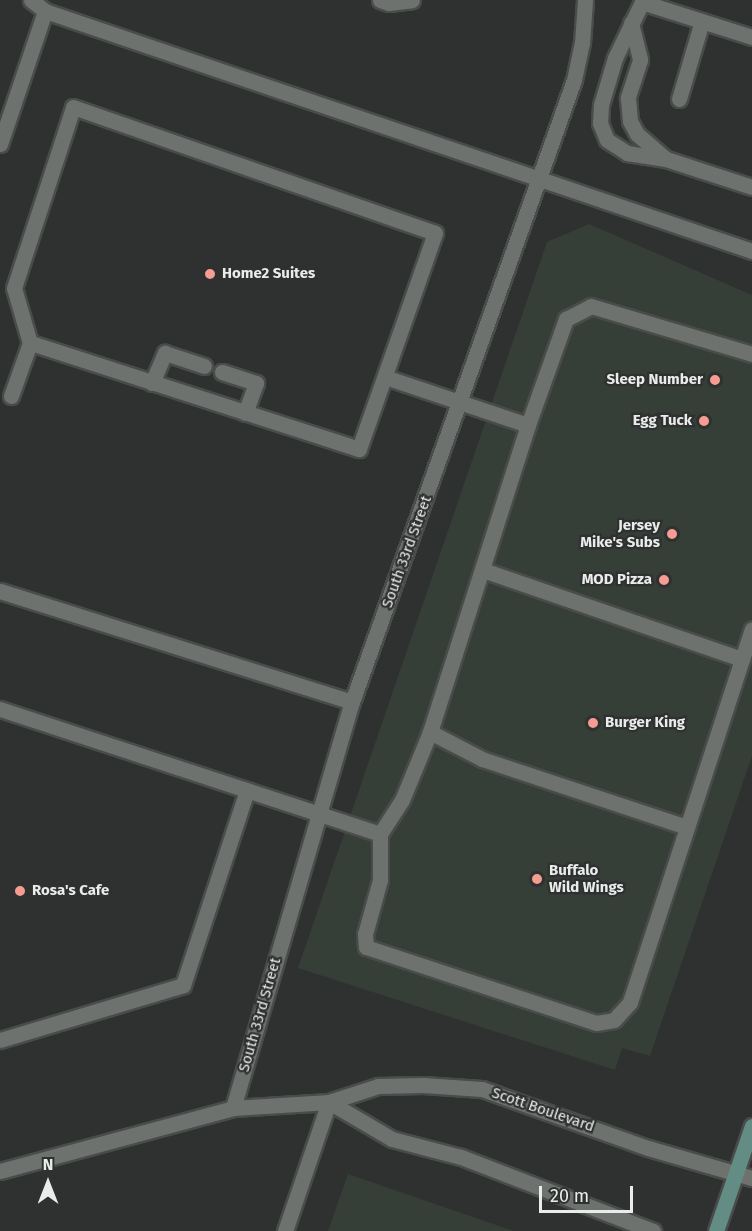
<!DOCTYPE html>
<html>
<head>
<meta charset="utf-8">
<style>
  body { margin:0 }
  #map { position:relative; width:752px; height:1231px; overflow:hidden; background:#2e312f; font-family:"Fira Sans",sans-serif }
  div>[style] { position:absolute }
  .built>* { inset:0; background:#363e38 }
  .roads { filter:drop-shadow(2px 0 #494c4a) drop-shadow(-2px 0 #494c4a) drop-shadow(0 2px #494c4a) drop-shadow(0 -2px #494c4a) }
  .lane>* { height:15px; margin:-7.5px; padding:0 7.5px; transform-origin:7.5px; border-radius:7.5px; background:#6e726f }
  .street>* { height:15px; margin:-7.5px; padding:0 7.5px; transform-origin:7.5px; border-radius:7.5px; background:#6e726f }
  .secondary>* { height:15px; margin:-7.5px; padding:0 7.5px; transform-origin:7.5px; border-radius:7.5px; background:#628c84 }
  .dots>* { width:16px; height:16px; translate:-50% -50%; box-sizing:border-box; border:3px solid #2e312f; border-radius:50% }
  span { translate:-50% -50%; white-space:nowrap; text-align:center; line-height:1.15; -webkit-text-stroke:4.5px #2e312f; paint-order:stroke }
  .poi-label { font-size:15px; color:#eaeceb; font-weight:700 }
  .left { translate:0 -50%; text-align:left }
  .right { translate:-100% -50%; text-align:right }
  .street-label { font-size:15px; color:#eaeceb }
  .north { position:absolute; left:18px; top:1153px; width:60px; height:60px; -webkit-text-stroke:4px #2e312f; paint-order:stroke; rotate:0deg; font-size:16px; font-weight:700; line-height:24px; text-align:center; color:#eaeceb }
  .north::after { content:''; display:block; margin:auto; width:21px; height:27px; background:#eaeceb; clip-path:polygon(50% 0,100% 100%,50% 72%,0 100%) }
  .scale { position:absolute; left:539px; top:1186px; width:94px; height:27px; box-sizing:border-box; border:3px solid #eaeceb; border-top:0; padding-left:8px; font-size:18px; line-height:21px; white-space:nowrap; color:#eaeceb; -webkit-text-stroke:4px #2e312f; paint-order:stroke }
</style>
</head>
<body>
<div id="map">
  <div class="built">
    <div style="clip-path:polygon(589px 224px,752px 295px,752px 756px,650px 1056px,622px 1048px,615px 1070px,298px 968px,547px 242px)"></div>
    <div style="clip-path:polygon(348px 1174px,514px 1231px,328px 1231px)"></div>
  </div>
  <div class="roads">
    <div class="lane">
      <div style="left:31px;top:0;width:18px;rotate:38deg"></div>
      <div style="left:45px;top:11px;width:747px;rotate:18.75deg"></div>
      <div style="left:380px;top:0;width:9px;rotate:18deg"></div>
      <div style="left:389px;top:3px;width:23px;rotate:-7deg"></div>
      <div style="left:643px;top:0;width:64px;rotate:115.8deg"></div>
      <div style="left:615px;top:58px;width:49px;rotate:106.6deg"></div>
      <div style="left:601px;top:105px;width:18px;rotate:93deg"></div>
      <div style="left:600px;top:123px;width:18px;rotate:68deg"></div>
      <div style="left:607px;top:140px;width:24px;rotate:33deg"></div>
      <div style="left:627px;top:153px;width:39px;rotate:9deg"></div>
      <div style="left:666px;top:159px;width:90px;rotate:18deg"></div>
      <div style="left:642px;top:2px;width:115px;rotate:17.7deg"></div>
      <div style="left:631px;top:23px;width:38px;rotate:76deg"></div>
      <div style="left:640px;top:60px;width:40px;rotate:108deg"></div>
      <div style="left:628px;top:98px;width:23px;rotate:85deg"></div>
      <div style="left:630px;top:121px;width:15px;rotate:62deg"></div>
      <div style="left:637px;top:134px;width:38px;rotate:41deg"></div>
      <div style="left:679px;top:99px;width:81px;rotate:-73.6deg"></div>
      <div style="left:73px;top:107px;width:383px;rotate:19.2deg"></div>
      <div style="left:435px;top:233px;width:229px;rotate:109.4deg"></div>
      <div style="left:359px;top:449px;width:346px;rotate:-162.1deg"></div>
      <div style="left:30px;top:343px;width:57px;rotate:-106.2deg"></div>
      <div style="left:14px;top:288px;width:190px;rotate:-71.9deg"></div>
      <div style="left:0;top:144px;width:140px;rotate:-71.3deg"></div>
      <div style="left:222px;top:372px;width:36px;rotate:18deg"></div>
      <div style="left:256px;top:383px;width:32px;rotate:110deg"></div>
      <div style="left:385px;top:377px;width:151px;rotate:18.6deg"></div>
      <div style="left:528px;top:425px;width:113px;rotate:-70.3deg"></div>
      <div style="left:566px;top:319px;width:28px;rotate:-27deg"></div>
      <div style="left:591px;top:306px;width:168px;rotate:16.6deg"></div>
      <div style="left:152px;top:383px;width:33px;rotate:-67deg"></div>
      <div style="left:165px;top:353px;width:41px;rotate:18.4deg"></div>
      <div style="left:11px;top:396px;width:56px;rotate:-70.3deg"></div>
      <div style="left:483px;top:570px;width:274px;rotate:19deg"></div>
      <div style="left:0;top:591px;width:369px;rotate:17.5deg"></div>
      <div style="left:0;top:709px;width:400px;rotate:18.2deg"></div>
      <div style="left:380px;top:834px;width:46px;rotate:90deg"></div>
      <div style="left:380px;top:880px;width:56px;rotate:105.5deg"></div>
      <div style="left:365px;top:934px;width:13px;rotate:86deg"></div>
      <div style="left:366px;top:947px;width:242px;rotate:18.3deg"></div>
      <div style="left:596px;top:1023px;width:18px;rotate:-9deg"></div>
      <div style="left:614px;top:1020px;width:24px;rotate:-48deg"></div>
      <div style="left:630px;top:1002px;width:392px;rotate:-71.9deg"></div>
      <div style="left:430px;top:732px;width:59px;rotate:27.4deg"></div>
      <div style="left:482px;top:759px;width:216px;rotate:18.4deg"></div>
      <div style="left:380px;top:834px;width:40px;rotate:-57.1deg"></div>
      <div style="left:402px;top:800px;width:74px;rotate:-67.6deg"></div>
      <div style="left:430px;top:732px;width:322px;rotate:-72.3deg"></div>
      <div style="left:0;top:1040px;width:191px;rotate:-16.7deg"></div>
      <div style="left:183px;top:985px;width:205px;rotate:-71.8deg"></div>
    </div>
    <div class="street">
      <div style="left:329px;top:1102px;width:73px;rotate:30.4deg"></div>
      <div style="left:392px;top:1139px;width:71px;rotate:14.6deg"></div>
      <div style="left:461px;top:1157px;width:206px;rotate:21.1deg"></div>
      <div style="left:233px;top:1108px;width:423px;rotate:-73.7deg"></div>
      <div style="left:352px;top:702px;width:660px;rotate:-70.36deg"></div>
      <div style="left:574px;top:80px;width:38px;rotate:-78deg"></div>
      <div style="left:582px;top:43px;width:43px;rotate:-86deg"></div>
      <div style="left:0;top:1171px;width:241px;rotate:-15.1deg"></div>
      <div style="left:233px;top:1108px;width:96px;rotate:-3.6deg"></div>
      <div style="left:329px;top:1102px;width:52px;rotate:-18.1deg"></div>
      <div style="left:378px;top:1086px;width:45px;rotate:-1.3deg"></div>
      <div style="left:423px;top:1085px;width:59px;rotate:3.9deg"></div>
      <div style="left:482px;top:1089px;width:176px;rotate:19.6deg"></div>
      <div style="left:648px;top:1148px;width:108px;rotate:16.1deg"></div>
      <div style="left:285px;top:1231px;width:136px;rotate:-71.2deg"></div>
    </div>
    <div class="secondary">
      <div style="left:716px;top:1231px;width:111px;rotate:-71.1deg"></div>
    </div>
  </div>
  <div class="dots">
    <div style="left:210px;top:274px;background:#f59c93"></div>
    <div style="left:715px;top:380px;background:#f59c93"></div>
    <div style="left:704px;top:421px;background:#f59c93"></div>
    <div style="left:672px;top:534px;background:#f59c93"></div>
    <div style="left:664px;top:580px;background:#f59c93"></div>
    <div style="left:593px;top:723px;background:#f59c93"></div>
    <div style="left:537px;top:879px;background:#f59c93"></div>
    <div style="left:20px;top:891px;background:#f59c93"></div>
  </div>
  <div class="poi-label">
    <span class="left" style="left:222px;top:274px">Home2 Suites</span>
    <span class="right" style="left:703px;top:380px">Sleep Number</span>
    <span class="right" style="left:692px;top:421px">Egg Tuck</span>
    <span class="right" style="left:660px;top:534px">Jersey<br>Mike's Subs</span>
    <span class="right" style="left:652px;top:580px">MOD Pizza</span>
    <span class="left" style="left:605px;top:723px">Burger King</span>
    <span class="left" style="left:549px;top:879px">Buffalo<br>Wild Wings</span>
    <span class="left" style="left:32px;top:891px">Rosa's Cafe</span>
  </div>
  <div class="street-label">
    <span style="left:407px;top:552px;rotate:-70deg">South 33rd Street</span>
    <span style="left:260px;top:1015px;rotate:-74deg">South 33rd Street</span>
    <span style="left:543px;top:1110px;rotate:19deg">Scott Boulevard</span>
  </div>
  <div class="north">N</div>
  <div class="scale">20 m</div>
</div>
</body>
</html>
